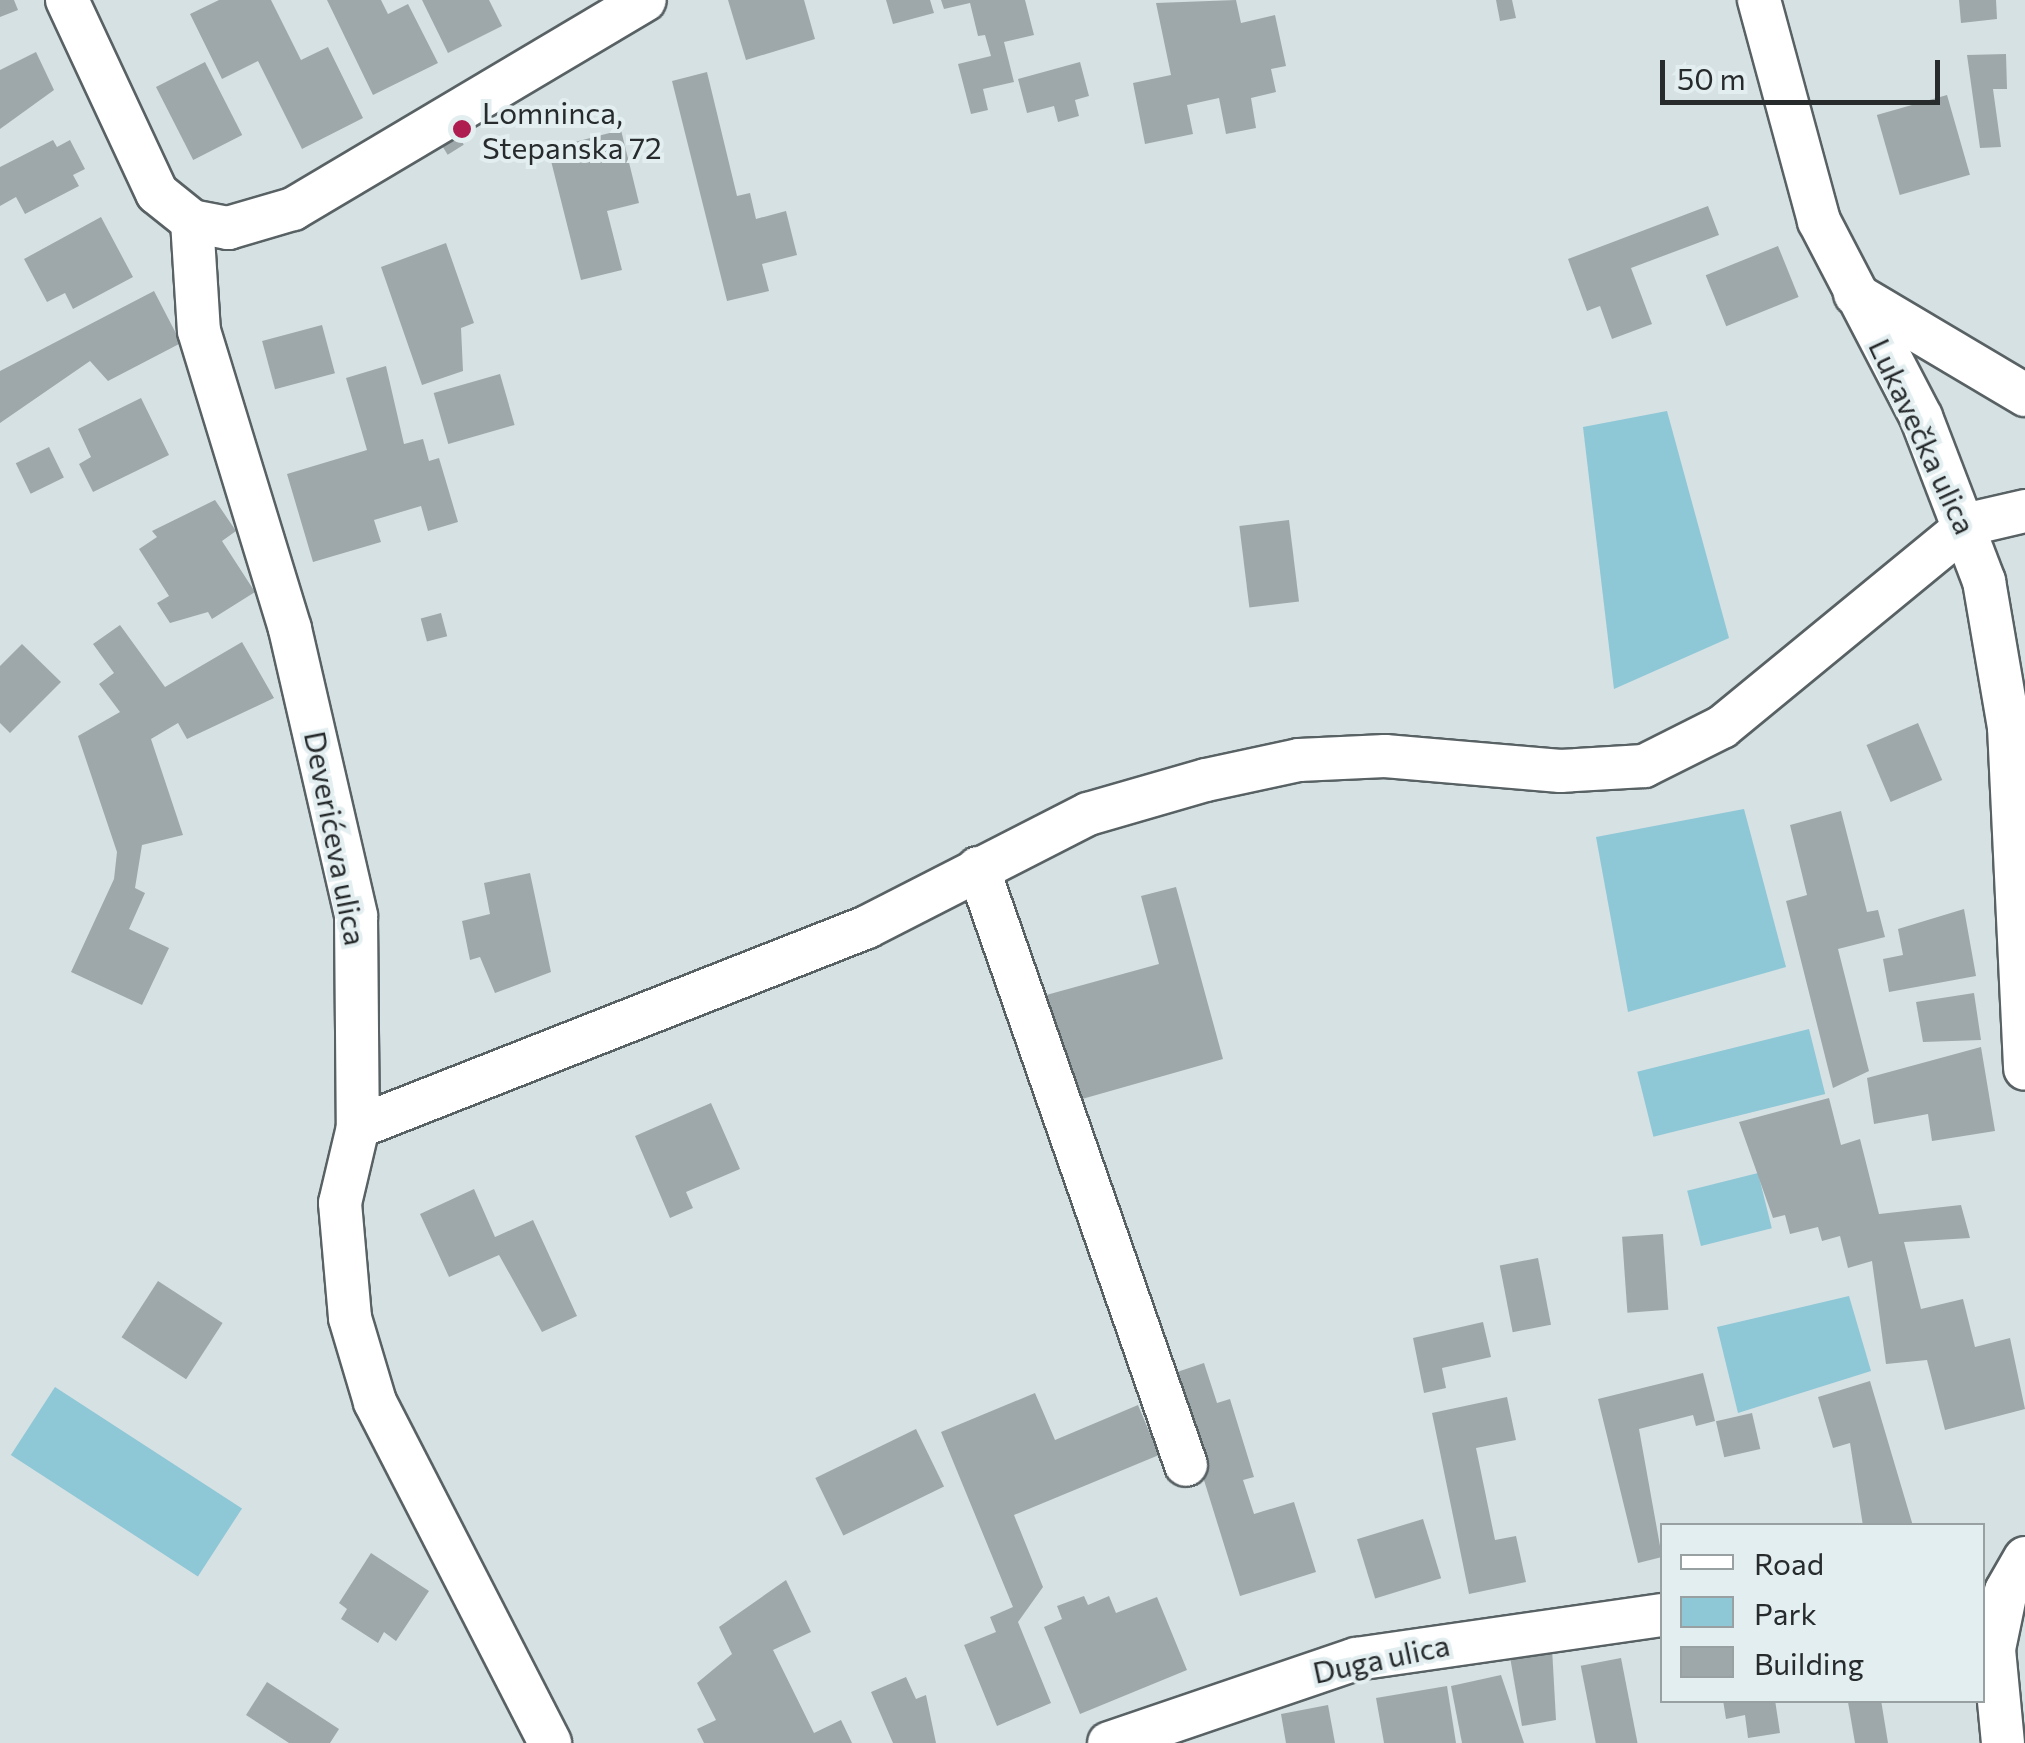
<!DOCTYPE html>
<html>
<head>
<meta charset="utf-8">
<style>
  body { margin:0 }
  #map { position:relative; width:2025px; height:1743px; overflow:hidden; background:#d6e1e4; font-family:Commissioner,sans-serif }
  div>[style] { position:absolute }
  .green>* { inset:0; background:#8ec7d6; transform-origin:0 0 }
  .building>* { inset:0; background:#9ea8ab; transform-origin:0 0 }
  .roads { filter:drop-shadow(2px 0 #586164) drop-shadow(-2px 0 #586164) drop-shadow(0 2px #586164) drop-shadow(0 -2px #586164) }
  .minor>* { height:42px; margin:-21px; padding:0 21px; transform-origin:21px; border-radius:21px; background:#fff }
  .dots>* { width:28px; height:28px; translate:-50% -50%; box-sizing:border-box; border:5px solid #e3eef1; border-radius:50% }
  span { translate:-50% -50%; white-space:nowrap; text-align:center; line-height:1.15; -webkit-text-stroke:8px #e3eef1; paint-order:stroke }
  .poi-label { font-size:30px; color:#272b2c }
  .left { translate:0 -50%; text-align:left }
  .street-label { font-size:30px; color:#272b2c }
  .legend { position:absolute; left:1660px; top:1523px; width:325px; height:180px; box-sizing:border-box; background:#e3eef1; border:2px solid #98a0a2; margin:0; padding:12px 18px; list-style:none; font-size:30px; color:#272b2c }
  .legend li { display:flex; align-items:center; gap:20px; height:50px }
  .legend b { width:50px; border:2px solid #98a0a2 }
  .scale { position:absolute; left:1660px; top:60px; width:280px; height:45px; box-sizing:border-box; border:5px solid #272b2c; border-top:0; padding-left:12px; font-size:30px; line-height:35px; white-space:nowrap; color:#272b2c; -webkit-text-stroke:8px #e3eef1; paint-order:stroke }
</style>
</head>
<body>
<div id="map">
  <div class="green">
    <div style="clip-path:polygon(1667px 411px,1729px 638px,1614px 689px,1583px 427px)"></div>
    <div style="clip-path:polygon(1744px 809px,1786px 967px,1628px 1012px,1596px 837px)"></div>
    <div style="left:1809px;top:1029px;width:67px;height:177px;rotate:76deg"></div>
    <div style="left:1758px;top:1173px;width:57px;height:73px;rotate:76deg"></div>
    <div style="clip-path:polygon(1849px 1296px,1871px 1371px,1738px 1413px,1717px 1327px)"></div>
    <div style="left:55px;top:1387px;width:223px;height:81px;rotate:33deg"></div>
  </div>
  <div class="building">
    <div style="clip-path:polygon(0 0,14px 0,18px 10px,0 17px)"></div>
    <div style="clip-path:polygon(219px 0,271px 0,301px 60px,328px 47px,363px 118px,302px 149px,258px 61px,222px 79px,190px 14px)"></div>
    <div style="clip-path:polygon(327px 0,381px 0,388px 14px,408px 4px,438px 63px,373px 95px)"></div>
    <div style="clip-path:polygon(422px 0,489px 0,502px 26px,448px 53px)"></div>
    <div style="clip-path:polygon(728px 0,804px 0,815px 39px,746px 60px)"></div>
    <div style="clip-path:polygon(886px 0,930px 0,934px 13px,893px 24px)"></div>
    <div style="clip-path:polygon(941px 0,1025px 0,1034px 35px,1004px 42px,1014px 82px,983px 89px,988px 110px,971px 114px,958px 64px,991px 56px,985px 35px,978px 36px,970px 3px,944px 9px)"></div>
    <div style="clip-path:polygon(1236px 0,1241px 23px,1275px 15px,1286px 66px,1271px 69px,1276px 92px,1251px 98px,1256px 128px,1226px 134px,1219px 98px,1187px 105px,1193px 134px,1145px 144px,1133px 83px,1171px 75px,1156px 3px)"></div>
    <div style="clip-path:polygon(1496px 0,1512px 0,1516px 18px,1500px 21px)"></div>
    <div style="clip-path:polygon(1959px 0,1996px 0,1997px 19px,1961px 23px)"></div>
    <div style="clip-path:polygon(36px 52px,54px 90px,0 129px,0 70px)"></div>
    <div style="clip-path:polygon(2006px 54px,2007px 89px,1993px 89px,2001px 147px,1980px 148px,1967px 55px)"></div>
    <div style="left:205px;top:62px;width:82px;height:55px;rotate:63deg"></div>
    <div style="clip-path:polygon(1080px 62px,1089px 96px,1075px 100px,1079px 116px,1058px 122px,1054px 106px,1027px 113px,1018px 79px)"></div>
    <div style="clip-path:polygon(707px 72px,737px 196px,750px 193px,756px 219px,786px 211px,797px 255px,762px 264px,769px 291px,727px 301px,672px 81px)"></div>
    <div style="left:1947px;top:95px;width:83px;height:73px;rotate:74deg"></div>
    <div style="clip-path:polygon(621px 130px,639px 203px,607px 211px,622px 270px,581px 280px,548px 149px)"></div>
    <div style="left:459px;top:137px;width:9px;height:19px;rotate:58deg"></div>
    <div style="clip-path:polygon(53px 140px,57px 147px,70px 140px,85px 169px,73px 175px,79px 186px,25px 214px,16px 197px,0 206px,0 167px)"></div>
    <div style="clip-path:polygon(1708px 206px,1719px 235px,1631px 268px,1652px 324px,1612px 339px,1600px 306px,1587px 311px,1568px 259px)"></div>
    <div style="clip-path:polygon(101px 217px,133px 277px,73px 309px,65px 293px,47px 302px,24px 259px)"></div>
    <div style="clip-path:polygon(446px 243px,474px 323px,461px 328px,463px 371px,422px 385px,381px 267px)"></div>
    <div style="left:1778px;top:246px;width:55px;height:78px;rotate:68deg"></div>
    <div style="clip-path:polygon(154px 291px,181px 343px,108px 381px,90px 361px,0 423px,0 371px)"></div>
    <div style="left:322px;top:325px;width:50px;height:62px;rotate:75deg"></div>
    <div style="clip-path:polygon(386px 366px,404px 444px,423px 439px,429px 461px,439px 458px,458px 522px,428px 531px,421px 506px,374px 520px,381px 542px,313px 562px,287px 474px,367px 450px,346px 378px)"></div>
    <div style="left:500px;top:374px;width:53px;height:69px;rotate:74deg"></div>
    <div style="clip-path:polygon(141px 398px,169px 455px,93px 492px,79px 464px,91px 457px,78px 429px)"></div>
    <div style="left:49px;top:447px;width:34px;height:37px;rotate:64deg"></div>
    <div style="clip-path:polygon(215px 500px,236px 531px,222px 541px,255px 592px,212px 619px,208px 612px,170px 623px,157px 603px,169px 596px,139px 549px,157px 537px,152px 531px)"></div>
    <div style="left:1289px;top:520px;width:82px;height:50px;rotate:83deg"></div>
    <div style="left:441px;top:613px;width:24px;height:21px;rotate:75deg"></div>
    <div style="clip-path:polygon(120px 625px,165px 687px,242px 642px,274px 698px,187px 739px,178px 723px,151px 739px,183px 835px,142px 845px,135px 888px,145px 893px,129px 929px,169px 948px,142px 1005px,71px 972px,114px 879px,117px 852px,78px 736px,120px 712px,99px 684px,114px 673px,93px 644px)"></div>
    <div style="clip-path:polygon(22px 644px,61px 682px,10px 733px,0 723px,0 666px)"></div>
    <div style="left:1918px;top:723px;width:62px;height:56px;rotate:67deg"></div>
    <div style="clip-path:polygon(1841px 811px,1867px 912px,1878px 910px,1885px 937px,1838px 949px,1869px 1071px,1833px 1088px,1786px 901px,1807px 895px,1790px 825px)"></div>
    <div style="clip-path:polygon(530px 873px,551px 972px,495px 993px,480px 957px,470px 960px,462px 921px,490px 914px,484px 883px)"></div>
    <div style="clip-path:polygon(1176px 887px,1223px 1059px,1068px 1103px,1039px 997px,1159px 964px,1141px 896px)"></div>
    <div style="clip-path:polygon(1964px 909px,1976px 976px,1889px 992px,1883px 959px,1903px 955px,1898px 929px)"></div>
    <div style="clip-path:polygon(1974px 993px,1981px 1040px,1923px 1042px,1916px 1002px)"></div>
    <div style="clip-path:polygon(1981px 1047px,1995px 1131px,1932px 1141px,1928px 1114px,1874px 1124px,1867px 1078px)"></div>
    <div style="clip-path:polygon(1829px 1098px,1841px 1145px,1860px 1139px,1879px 1214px,1961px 1205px,1970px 1238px,1904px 1242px,1921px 1309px,1963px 1299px,1975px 1347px,2010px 1338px,2025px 1409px,1945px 1430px,1927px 1360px,1886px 1364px,1872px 1261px,1848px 1268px,1840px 1236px,1822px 1241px,1818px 1227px,1790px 1234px,1785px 1215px,1773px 1218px,1739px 1122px)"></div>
    <div style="clip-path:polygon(711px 1103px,740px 1169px,686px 1192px,693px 1208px,670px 1218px,635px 1136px)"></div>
    <div style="clip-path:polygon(474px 1189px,495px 1237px,533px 1220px,577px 1316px,542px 1332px,499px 1255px,449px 1277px,420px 1214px)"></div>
    <div style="left:1663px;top:1234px;width:76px;height:41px;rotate:86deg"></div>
    <div style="left:1538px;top:1258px;width:68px;height:39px;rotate:79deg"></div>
    <div style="left:158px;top:1281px;width:77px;height:67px;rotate:33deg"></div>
    <div style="clip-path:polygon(1483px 1322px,1491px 1357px,1442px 1368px,1446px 1388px,1424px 1393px,1413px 1338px)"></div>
    <div style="clip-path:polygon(1204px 1363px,1217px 1403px,1230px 1399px,1254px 1477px,1243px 1480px,1254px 1514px,1294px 1502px,1316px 1572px,1240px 1596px,1171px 1374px)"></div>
    <div style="clip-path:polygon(1703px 1373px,1715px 1421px,1696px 1426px,1693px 1415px,1639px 1429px,1662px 1557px,1638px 1563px,1598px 1399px)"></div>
    <div style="clip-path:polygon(1870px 1381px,1913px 1526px,1863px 1526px,1850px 1443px,1833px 1448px,1818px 1397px)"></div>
    <div style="clip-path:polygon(1035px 1393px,1055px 1440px,1138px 1405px,1159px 1455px,1014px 1515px,1043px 1587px,1018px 1622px,1051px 1703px,997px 1726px,964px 1645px,996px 1632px,990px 1617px,1013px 1607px,941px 1432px)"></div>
    <div style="clip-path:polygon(1507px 1397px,1516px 1440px,1476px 1448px,1495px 1540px,1516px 1536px,1526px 1582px,1469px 1594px,1432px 1413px)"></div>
    <div style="left:1752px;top:1413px;width:37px;height:37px;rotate:77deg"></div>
    <div style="left:916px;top:1429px;width:64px;height:112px;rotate:64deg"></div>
    <div style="left:1423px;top:1519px;width:62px;height:69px;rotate:73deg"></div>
    <div style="clip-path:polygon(371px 1553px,429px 1591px,396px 1641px,384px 1632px,378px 1643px,341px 1619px,347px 1609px,339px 1603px)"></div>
    <div style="clip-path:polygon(786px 1580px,811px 1632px,773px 1650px,814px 1733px,841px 1720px,852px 1743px,704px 1743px,697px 1729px,716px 1720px,697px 1683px,732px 1654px,719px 1627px)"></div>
    <div style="clip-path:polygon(1084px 1596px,1088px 1605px,1109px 1596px,1116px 1613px,1157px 1597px,1187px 1670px,1080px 1714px,1044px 1627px,1062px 1619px,1057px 1606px)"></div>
    <div style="clip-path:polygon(1552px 1648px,1556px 1720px,1522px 1726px,1510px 1657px)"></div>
    <div style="left:1621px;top:1658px;width:87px;height:41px;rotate:79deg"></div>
    <div style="clip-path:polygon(1501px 1675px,1524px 1743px,1462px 1743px,1451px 1686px)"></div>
    <div style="clip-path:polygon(906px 1677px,916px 1699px,926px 1695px,936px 1743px,893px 1743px,871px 1692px)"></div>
    <div style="clip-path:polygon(267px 1682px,339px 1729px,330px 1743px,289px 1743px,246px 1715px)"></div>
    <div style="clip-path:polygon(1447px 1686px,1456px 1743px,1384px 1743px,1376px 1698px)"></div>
    <div style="clip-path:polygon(1723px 1700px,1775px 1700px,1780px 1733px,1748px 1738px,1745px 1715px,1726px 1719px)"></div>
    <div style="clip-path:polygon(1881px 1700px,1888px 1743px,1855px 1743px,1848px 1702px)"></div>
    <div style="clip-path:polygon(1328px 1705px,1335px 1743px,1286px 1743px,1281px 1714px)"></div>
  </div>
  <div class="roads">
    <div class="minor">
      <div style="left:67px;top:0;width:213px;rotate:65deg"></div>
      <div style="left:157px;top:193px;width:45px;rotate:38.7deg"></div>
      <div style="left:192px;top:221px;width:37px;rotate:11deg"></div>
      <div style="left:228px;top:228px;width:68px;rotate:-16.3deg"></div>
      <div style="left:293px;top:209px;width:409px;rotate:-30.7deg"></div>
      <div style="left:1759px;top:0;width:229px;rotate:74.8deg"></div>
      <div style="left:1819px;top:221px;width:221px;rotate:62.5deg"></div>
      <div style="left:1921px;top:417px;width:176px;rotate:69deg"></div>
      <div style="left:1984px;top:581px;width:148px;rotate:80.3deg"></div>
      <div style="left:2009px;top:727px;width:342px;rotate:87.3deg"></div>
      <div style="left:192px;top:221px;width:110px;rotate:86.4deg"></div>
      <div style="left:199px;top:331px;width:312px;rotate:73deg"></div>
      <div style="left:290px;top:629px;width:294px;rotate:77deg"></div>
      <div style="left:356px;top:916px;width:211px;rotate:89.5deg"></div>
      <div style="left:358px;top:1127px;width:78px;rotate:103.3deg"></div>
      <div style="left:340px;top:1203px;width:115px;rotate:85deg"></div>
      <div style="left:350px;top:1318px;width:88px;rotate:73.4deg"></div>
      <div style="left:375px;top:1402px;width:383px;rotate:62.8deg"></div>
      <div style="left:1855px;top:294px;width:198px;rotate:30.7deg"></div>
      <div style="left:978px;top:868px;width:632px;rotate:70.79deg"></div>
      <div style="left:358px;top:1127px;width:547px;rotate:-21.45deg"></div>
      <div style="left:867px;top:927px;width:248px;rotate:-27.1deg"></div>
      <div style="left:1088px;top:814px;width:123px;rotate:-16.1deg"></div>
      <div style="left:1206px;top:780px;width:95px;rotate:-12.1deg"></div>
      <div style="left:1299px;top:760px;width:86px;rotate:-2.7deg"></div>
      <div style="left:1385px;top:756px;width:176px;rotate:4.9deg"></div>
      <div style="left:1560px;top:771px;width:84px;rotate:-3.4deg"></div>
      <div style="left:1644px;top:766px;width:87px;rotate:-26.6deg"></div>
      <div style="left:1722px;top:727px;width:320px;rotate:-39.4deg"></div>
      <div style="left:1969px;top:524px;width:57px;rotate:-13.1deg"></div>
      <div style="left:1109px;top:1743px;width:261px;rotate:-18.8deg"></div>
      <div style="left:1356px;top:1659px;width:309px;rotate:-8.2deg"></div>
      <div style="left:2003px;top:1743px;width:94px;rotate:-95.5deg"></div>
      <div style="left:1994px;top:1649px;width:59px;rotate:-78.3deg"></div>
      <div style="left:2006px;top:1591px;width:38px;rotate:-60deg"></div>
    </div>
  </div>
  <div class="dots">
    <div style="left:462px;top:129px;background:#ae1c50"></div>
  </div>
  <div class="poi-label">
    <span class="left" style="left:482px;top:129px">Lomninca,<br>Stepanska 72</span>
  </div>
  <div class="street-label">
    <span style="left:1923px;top:436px;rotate:65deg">Lukavečka ulica</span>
    <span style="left:336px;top:838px;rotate:79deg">Deverićeva ulica</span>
    <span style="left:1381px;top:1658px;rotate:-12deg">Duga ulica</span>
  </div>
  <ul class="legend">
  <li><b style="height:12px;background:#fff"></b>Road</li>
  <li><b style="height:28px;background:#8ec7d6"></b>Park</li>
  <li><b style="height:28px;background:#9ea8ab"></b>Building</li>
  </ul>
  <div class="scale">50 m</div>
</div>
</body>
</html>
